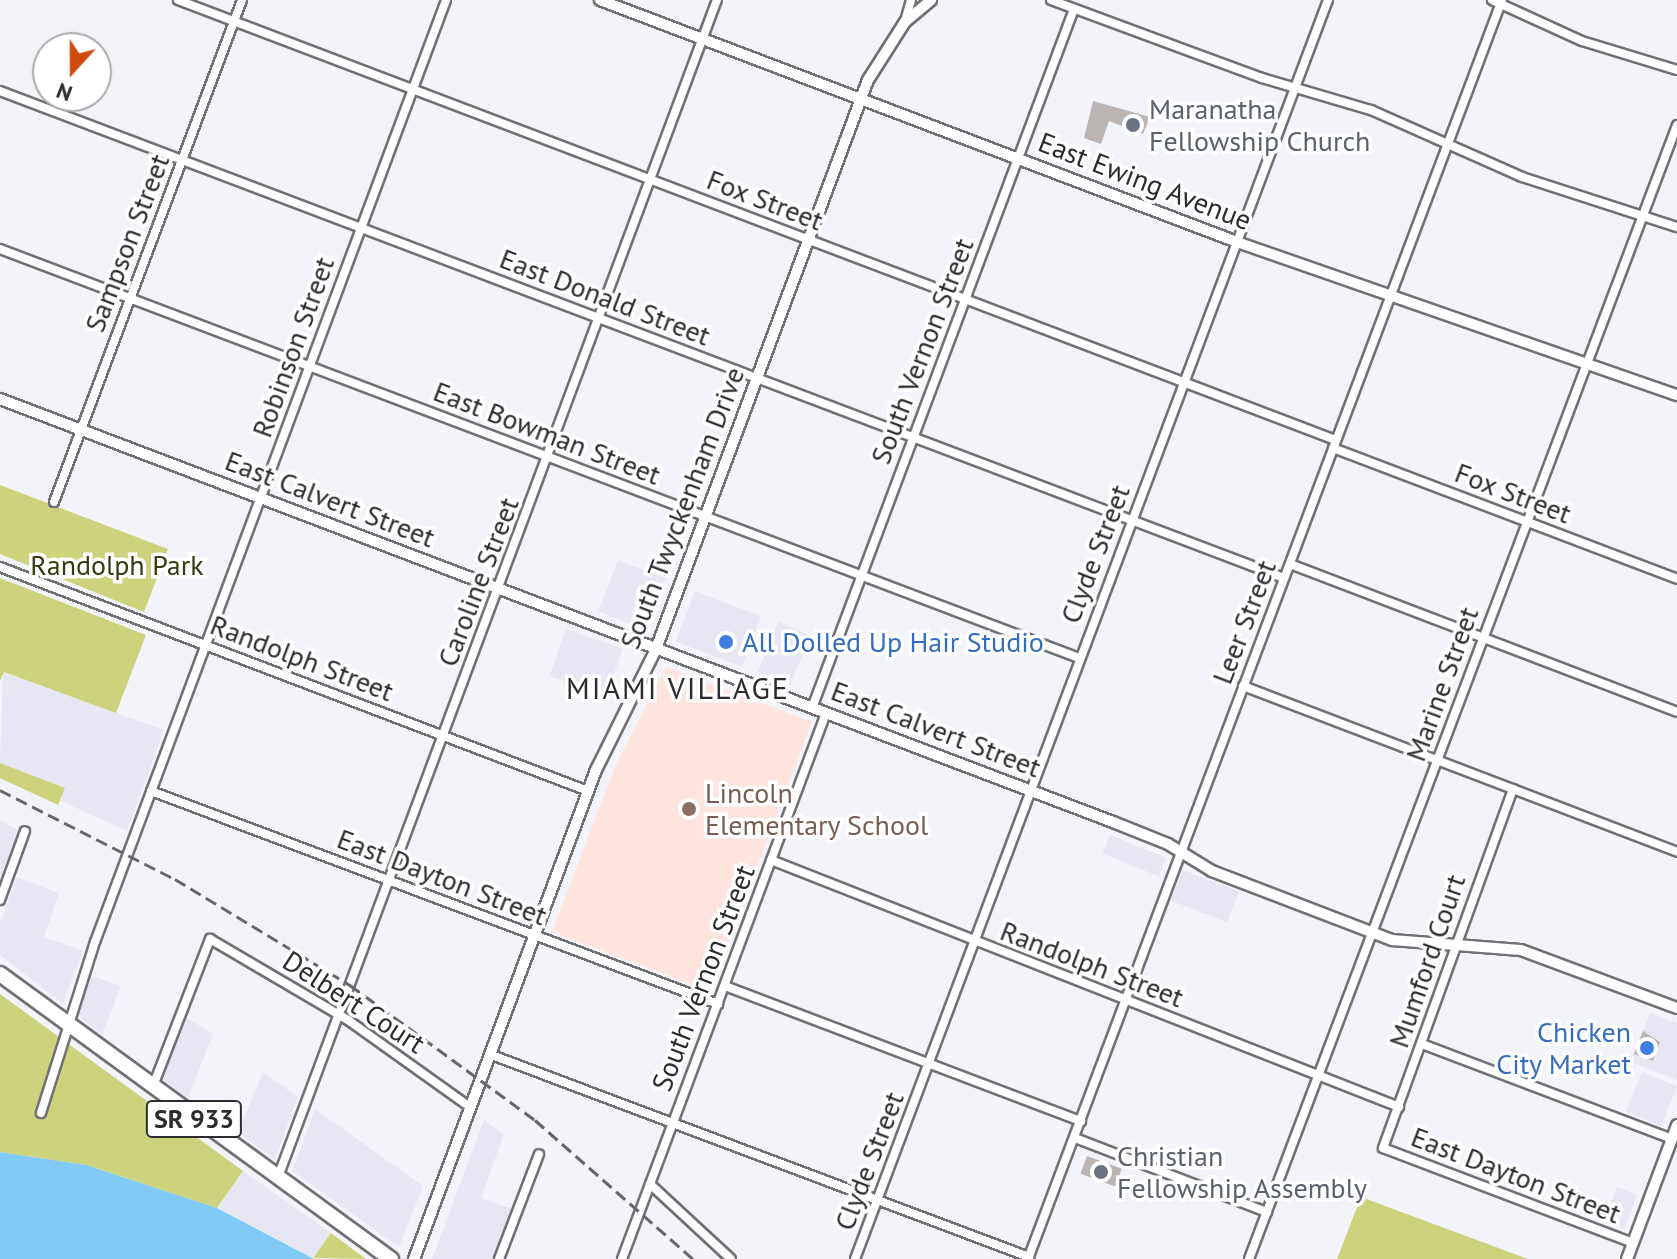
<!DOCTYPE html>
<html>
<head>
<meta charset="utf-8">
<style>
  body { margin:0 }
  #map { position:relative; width:1677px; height:1259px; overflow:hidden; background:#f3f4f9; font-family:"PT Sans",sans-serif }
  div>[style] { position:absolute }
  .built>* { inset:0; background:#e7e7f4; transform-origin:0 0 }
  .education>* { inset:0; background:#fee3df }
  .green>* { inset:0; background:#cdd37d }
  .water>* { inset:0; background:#81caf5 }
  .building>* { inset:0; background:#bbb5b4; transform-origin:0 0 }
  .roads { filter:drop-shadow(2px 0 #707075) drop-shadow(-2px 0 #707075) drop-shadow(0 2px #707075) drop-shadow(0 -2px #707075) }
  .minor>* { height:8px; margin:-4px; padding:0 4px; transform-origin:4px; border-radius:4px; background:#fff }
  .tertiary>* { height:10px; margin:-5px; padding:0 5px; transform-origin:5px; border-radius:5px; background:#fff }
  .primary>* { height:14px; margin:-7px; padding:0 7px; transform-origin:7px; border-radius:7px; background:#fff }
  .rail>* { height:3px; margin-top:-1.5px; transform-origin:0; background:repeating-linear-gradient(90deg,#67676a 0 12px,transparent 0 18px) }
  .dots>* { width:22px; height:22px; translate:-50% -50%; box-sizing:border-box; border:4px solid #fff; border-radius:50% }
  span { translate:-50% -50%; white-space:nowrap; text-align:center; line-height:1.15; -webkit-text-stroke:7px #fff; paint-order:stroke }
  .shield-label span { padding:2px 6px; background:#fff; border:2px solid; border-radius:6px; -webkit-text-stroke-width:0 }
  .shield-label { font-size:26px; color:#2c2c2e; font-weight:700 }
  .worship-label { font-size:28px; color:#5b616d }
  .left { translate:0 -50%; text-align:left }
  .street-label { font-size:28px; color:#2c2c2e }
  .park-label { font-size:28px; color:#373911 }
  .shop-label { font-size:28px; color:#366cbe }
  .right { translate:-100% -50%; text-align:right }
  .education-label { font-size:28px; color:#785e54 }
  .neighbourhood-label { font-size:30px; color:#2c2c2e; letter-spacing:2px }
  .north { position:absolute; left:32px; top:32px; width:80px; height:80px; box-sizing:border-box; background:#fff; border:2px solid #ababab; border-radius:50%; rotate:201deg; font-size:22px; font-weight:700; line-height:32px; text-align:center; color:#2c2c2e }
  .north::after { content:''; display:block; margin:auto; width:28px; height:36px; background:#d04a0d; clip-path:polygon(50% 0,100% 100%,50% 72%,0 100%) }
</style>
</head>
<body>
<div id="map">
  <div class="built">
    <div style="left:618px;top:560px;width:51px;height:55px;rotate:21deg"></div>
    <div style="left:695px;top:591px;width:71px;height:54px;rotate:21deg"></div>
    <div style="left:778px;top:622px;width:35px;height:54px;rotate:22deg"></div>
    <div style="left:566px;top:629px;width:60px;height:50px;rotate:19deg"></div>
    <div style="clip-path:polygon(3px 672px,164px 730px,127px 831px,61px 801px,64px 788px,0 763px)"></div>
    <div style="clip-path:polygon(0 820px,20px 831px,0 887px)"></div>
    <div style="left:1110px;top:835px;width:61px;height:20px;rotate:22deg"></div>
    <div style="left:1183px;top:870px;width:60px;height:33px;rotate:21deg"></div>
    <div style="clip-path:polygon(17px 877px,59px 893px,44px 937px,83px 951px,63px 1004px,0 955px,0 923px)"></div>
    <div style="clip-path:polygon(92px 976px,121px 986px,102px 1035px,77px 1015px)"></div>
    <div style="clip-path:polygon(1650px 1013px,1677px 1023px,1677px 1080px,1630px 1062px)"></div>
    <div style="clip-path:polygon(184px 1016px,213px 1034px,188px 1098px,160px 1078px)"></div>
    <div style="clip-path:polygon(263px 1072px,298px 1097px,275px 1159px,238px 1133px)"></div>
    <div style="left:1642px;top:1072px;width:38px;height:43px;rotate:22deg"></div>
    <div style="clip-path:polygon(315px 1109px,423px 1186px,399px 1247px,292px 1171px)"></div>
    <div style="clip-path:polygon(484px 1120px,504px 1134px,481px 1198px,512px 1209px,493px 1259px,432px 1259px)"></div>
    <div style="clip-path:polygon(243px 1171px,331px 1233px,313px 1258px,218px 1208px)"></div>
    <div style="left:1617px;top:1187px;width:22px;height:36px;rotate:21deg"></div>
  </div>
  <div class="education">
    <div style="clip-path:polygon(666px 667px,812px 722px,710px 991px,552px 932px,614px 769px)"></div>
  </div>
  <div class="green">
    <div style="clip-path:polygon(0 485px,168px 549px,144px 612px,0 554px)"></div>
    <div style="clip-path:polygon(0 578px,146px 635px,116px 713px,4px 672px,0 681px)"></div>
    <div style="clip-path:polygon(0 763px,65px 788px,58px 805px,0 778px)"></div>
    <div style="clip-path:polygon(0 994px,243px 1171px,217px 1208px,86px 1165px,0 1152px)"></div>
    <div style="clip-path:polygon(1361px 1197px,1528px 1259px,1337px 1259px)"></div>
    <div style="clip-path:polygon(331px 1233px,366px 1259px,313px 1258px)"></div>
  </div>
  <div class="water">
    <div style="clip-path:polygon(0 1152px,86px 1165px,217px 1208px,314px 1259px,0 1259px)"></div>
  </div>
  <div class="building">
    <div style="clip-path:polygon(1093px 101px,1150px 117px,1143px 134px,1109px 121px,1101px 144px,1084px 138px)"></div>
    <div style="clip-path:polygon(1643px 1031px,1660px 1042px,1653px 1061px,1634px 1054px)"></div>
    <div style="left:1087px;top:1156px;width:37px;height:19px;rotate:20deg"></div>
  </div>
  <div class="roads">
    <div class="minor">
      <div style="left:178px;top:0;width:1239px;rotate:20.81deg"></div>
      <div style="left:1051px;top:0;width:225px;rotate:20.3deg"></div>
      <div style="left:1262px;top:78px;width:114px;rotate:16.4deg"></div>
      <div style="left:1371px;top:110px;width:165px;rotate:23.9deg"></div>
      <div style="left:1522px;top:177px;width:163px;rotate:17.9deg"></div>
      <div style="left:1492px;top:0;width:99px;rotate:24.5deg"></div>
      <div style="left:1582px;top:41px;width:99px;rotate:17deg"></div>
      <div style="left:905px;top:21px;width:22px;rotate:-74deg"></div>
      <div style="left:0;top:91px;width:1373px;rotate:20.77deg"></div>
      <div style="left:0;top:249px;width:1154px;rotate:20.76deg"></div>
      <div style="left:1333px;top:448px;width:368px;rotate:20.8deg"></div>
      <div style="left:54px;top:502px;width:536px;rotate:-69.47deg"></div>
      <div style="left:1290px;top:564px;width:414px;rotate:20.9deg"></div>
      <div style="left:0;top:567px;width:629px;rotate:20.85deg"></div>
      <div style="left:1243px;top:686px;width:465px;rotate:20.9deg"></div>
      <div style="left:812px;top:708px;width:746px;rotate:-69.45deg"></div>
      <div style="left:1513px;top:789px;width:382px;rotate:109.9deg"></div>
      <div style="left:1383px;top:1148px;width:267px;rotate:20.8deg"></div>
      <div style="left:151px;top:791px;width:606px;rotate:20.59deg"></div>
      <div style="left:771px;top:860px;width:675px;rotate:21.47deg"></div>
      <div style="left:0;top:900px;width:73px;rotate:-70.1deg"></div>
      <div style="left:725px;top:986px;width:381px;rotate:20.8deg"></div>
      <div style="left:1422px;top:1044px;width:267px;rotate:20.8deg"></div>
      <div style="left:489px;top:1054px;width:577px;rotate:20.6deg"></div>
      <div style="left:153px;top:1086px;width:158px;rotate:-68.8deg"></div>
      <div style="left:210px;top:939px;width:160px;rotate:30.4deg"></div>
      <div style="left:348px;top:1020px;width:150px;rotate:35.5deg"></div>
      <div style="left:41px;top:1113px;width:179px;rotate:-72.5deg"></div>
      <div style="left:95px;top:942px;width:1005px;rotate:-69.56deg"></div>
      <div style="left:1075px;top:1138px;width:206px;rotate:21.1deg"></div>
      <div style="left:278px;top:1177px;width:1256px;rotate:-69.55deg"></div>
      <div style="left:650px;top:1184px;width:110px;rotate:42.8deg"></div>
      <div style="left:499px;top:1259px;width:112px;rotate:-69.1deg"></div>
      <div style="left:622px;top:1259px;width:583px;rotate:-69.51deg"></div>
      <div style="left:855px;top:1259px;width:1345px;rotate:-69.41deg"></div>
      <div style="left:1028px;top:1259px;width:1345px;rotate:-69.37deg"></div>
      <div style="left:1249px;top:1259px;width:1212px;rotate:-69.32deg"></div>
    </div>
    <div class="tertiary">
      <div style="left:600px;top:0;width:681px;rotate:20.8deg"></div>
      <div style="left:1237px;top:242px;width:466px;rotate:19.2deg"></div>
      <div style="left:0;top:399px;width:1191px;rotate:20.81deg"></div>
      <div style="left:1113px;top:822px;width:59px;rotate:21.8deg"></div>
      <div style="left:1168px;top:844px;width:52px;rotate:31.5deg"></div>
      <div style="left:1212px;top:871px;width:193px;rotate:21deg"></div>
      <div style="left:1392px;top:940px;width:129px;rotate:4.4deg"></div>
      <div style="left:1521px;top:950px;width:166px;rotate:20.4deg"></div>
      <div style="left:414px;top:1259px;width:522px;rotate:-69.59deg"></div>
      <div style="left:596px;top:770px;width:135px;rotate:-63.6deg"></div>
      <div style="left:656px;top:649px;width:607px;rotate:-69.57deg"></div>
      <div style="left:868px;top:80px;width:69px;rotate:-57.5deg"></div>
      <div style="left:905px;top:22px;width:34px;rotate:-40deg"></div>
      <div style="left:1627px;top:1259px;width:143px;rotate:-69.5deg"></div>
    </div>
    <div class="primary">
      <div style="left:0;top:974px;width:484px;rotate:36.1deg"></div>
    </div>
  </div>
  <div class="rail">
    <div style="left:0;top:790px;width:196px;rotate:27deg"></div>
    <div style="left:175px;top:879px;width:205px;rotate:31.2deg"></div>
    <div style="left:350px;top:985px;width:229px;rotate:36.1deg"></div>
    <div style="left:535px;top:1120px;width:210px;rotate:41.3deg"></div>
  </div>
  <div class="dots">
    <div style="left:1133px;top:125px;background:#6b7280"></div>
    <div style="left:726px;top:642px;background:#3f7fe0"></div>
    <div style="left:689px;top:809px;background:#8d6e63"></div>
    <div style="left:1647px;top:1048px;background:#3f7fe0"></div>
    <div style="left:1101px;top:1172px;background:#6b7280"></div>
  </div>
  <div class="shield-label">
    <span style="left:194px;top:1119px">SR 933</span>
  </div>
  <div class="worship-label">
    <span class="left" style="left:1149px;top:125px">Maranatha<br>Fellowship Church</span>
    <span class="left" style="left:1117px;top:1172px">Christian<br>Fellowship Assembly</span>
  </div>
  <div class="street-label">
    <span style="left:1145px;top:181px;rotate:21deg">East Ewing Avenue</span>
    <span style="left:765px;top:200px;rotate:21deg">Fox Street</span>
    <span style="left:127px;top:243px;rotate:-69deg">Sampson Street</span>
    <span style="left:605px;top:297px;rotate:21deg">East Donald Street</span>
    <span style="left:293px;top:347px;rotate:-70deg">Robinson Street</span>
    <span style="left:922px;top:351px;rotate:-69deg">South Vernon Street</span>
    <span style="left:547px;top:433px;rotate:21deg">East Bowman Street</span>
    <span style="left:1513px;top:493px;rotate:21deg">Fox Street</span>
    <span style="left:330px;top:499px;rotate:21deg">East Calvert Street</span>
    <span style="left:682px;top:508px;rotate:-69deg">South Twyckenham Drive</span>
    <span style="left:1095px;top:554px;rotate:-69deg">Clyde Street</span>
    <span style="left:478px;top:582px;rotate:-69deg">Caroline Street</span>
    <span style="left:1244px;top:622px;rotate:-69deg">Leer Street</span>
    <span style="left:302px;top:658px;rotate:21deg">Randolph Street</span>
    <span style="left:1442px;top:684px;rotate:-70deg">Marine Street</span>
    <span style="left:936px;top:729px;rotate:21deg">East Calvert Street</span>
    <span style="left:442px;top:877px;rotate:21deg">East Dayton Street</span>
    <span style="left:1427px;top:961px;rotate:-71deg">Mumford Court</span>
    <span style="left:1092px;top:964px;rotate:21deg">Randolph Street</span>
    <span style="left:703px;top:978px;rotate:-69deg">South Vernon Street</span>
    <span style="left:354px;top:1002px;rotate:33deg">Delbert Court</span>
    <span style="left:869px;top:1161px;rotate:-69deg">Clyde Street</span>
    <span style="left:1516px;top:1175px;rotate:21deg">East Dayton Street</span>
  </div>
  <div class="park-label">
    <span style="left:117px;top:565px">Randolph Park</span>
  </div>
  <div class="shop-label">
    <span class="left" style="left:742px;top:642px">All Dolled Up Hair Studio</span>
    <span class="right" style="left:1631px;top:1048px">Chicken<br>City Market</span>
  </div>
  <div class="education-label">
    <span class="left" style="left:705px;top:809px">Lincoln<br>Elementary School</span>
  </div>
  <div class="neighbourhood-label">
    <span style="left:678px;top:688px">MIAMI VILLAGE</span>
  </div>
  <div class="north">N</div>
</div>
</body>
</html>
